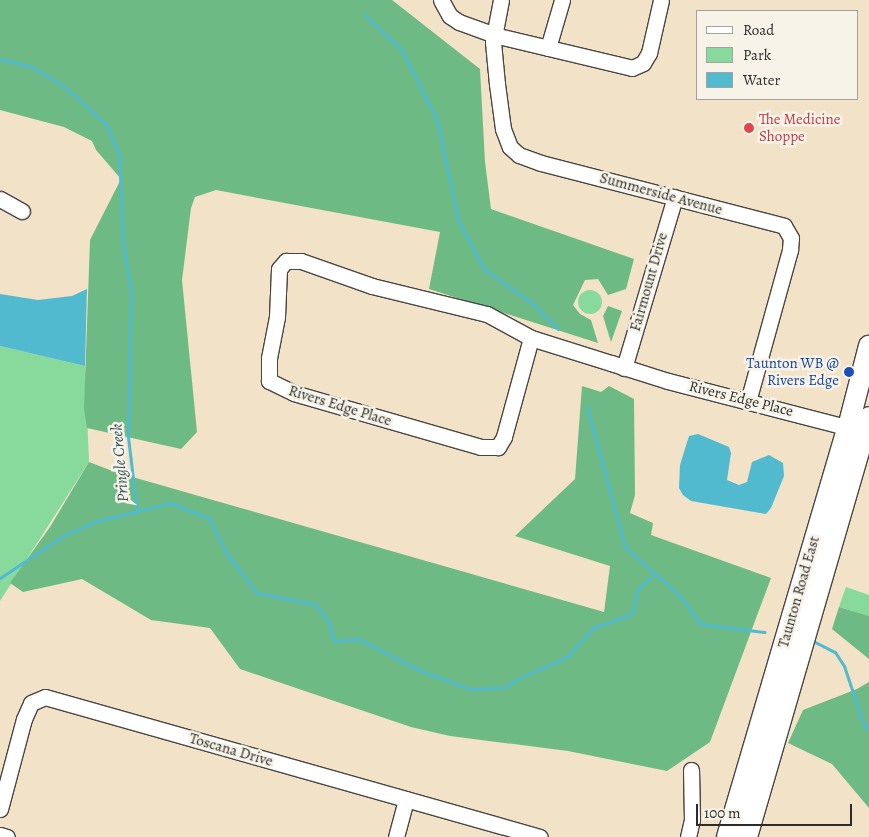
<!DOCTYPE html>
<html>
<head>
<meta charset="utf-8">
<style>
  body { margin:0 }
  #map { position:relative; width:869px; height:837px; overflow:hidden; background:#f2e2c7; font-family:Alegreya,serif }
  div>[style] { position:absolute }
  .green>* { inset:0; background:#87da9c }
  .round { border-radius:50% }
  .forest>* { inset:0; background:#6dba84 }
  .water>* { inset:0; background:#51bacf }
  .stream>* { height:3px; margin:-1.5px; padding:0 1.5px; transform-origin:1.5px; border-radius:1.5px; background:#51bacf }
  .roads { filter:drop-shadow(1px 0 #494642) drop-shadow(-1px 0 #494642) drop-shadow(0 1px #494642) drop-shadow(0 -1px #494642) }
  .minor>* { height:15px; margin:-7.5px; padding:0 7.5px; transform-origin:7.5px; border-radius:7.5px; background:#fff }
  .major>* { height:20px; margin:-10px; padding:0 10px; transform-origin:10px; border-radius:10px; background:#fff }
  .dots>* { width:14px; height:14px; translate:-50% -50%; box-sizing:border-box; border:2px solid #f7f3e8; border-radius:50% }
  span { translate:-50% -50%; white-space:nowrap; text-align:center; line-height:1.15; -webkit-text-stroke:5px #f7f3e8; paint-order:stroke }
  .health-label { font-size:15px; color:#be3a42 }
  .left { translate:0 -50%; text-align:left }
  .street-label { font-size:15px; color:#2b2b2b }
  .transit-label { font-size:15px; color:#164399 }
  .right { translate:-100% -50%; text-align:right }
  .water-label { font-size:16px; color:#36565c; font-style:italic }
  .legend { position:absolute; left:696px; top:10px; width:162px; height:90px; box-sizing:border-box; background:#f7f3e8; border:1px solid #a5a39c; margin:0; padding:6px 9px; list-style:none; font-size:15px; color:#2b2b2b }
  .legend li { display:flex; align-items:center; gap:10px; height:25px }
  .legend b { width:25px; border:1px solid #a5a39c }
  .scale { position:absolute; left:696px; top:804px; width:156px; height:22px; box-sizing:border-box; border:2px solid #2b2b2b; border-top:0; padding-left:6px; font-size:15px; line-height:18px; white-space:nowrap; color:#2b2b2b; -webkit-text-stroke:4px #f7f3e8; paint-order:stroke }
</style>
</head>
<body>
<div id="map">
  <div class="green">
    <div class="round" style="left:578px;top:290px;width:24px;height:24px"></div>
    <div style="clip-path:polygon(0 346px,85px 366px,89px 462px,0 601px)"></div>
    <div style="clip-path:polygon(846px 587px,869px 595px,869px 616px,839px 607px)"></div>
  </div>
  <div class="forest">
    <div style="clip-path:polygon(0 0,392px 0,480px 69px,485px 162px,491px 209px,634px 259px,626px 289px,608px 295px,598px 279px,585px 280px,573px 305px,580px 314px,591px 320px,598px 343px,429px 289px,440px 232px,216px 190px,195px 197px,191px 208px,182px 280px,197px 432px,181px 449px,87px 428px,84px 409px,90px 240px,121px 179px,96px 150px,92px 141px,64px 127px,0 110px)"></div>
    <div style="clip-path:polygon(608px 306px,622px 311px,611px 342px,603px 316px)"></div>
    <div style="clip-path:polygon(582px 386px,601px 392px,609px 386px,634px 399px,635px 495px,630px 513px,653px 523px,651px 535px,771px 578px,710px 742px,667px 771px,568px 751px,450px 736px,411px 727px,240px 669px,210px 628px,151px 620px,82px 579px,23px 592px,10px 583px,50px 527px,89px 462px,115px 472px,604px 612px,610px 566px,515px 536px,575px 479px)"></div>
    <div style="clip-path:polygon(839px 607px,869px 616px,869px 659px,832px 629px)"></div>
    <div style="clip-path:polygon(869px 682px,869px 808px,832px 764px,788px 743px,803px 710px,857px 689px)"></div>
  </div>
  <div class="water">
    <div style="clip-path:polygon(87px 289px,85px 366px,0 346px,0 294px,38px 300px,72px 296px)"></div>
    <div style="clip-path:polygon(698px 434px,729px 447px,731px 453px,727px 480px,739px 485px,747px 482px,752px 462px,769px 455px,783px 463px,784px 476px,771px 508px,766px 514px,691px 501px,683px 495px,679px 488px,680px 465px,689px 436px)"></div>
  </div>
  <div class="stream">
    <div style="left:364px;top:14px;width:52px;rotate:43.5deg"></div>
    <div style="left:402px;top:50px;width:78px;rotate:63.4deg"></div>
    <div style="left:437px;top:120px;width:102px;rotate:78.1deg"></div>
    <div style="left:458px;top:220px;width:55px;rotate:62deg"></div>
    <div style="left:484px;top:269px;width:57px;rotate:35.1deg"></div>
    <div style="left:531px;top:302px;width:38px;rotate:45deg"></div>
    <div style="left:0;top:59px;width:32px;rotate:13deg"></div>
    <div style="left:31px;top:66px;width:40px;rotate:32deg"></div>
    <div style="left:65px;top:87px;width:55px;rotate:42.1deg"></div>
    <div style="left:106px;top:124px;width:33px;rotate:67deg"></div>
    <div style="left:119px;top:154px;width:89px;rotate:87.4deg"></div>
    <div style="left:123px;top:243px;width:51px;rotate:80.9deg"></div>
    <div style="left:131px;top:293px;width:144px;rotate:91.2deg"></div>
    <div style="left:128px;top:437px;width:76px;rotate:83.2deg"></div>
    <div style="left:587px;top:407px;width:145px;rotate:74.8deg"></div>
    <div style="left:625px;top:547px;width:74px;rotate:41.7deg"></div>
    <div style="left:680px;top:596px;width:35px;rotate:53deg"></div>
    <div style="left:701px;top:624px;width:64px;rotate:7.2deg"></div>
    <div style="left:0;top:578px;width:76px;rotate:-33.7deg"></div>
    <div style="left:63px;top:536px;width:37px;rotate:-24deg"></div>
    <div style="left:97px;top:521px;width:75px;rotate:-13.9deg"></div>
    <div style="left:170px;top:503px;width:42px;rotate:21deg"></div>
    <div style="left:209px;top:518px;width:40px;rotate:63.4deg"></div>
    <div style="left:227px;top:554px;width:49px;rotate:52.4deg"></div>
    <div style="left:257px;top:593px;width:59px;rotate:10.7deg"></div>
    <div style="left:315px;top:604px;width:23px;rotate:52deg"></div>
    <div style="left:329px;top:622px;width:20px;rotate:75deg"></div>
    <div style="left:334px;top:641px;width:25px;rotate:-5deg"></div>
    <div style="left:359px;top:639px;width:68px;rotate:27.3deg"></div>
    <div style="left:419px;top:670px;width:54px;rotate:20.4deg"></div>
    <div style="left:470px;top:689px;width:36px;rotate:-3deg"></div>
    <div style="left:506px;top:687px;width:14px;rotate:-36deg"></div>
    <div style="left:517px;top:679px;width:55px;rotate:-23.7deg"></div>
    <div style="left:567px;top:657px;width:39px;rotate:-48deg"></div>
    <div style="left:593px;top:628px;width:41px;rotate:-19.7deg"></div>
    <div style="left:632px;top:614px;width:26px;rotate:-77deg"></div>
    <div style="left:638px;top:589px;width:22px;rotate:-43deg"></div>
    <div style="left:813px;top:641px;width:25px;rotate:27deg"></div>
    <div style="left:835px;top:652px;width:17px;rotate:57deg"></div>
    <div style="left:844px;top:666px;width:62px;rotate:71.3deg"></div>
    <div style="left:864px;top:725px;width:7px;rotate:45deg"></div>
  </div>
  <div class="roads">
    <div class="minor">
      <div style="left:441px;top:0;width:18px;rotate:61deg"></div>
      <div style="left:450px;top:16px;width:11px;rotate:34deg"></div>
      <div style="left:459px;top:22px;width:37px;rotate:20deg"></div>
      <div style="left:494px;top:35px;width:142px;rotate:13.4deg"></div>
      <div style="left:632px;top:68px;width:12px;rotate:-24deg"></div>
      <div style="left:643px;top:63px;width:12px;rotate:-59deg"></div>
      <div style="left:649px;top:53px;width:54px;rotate:-77.2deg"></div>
      <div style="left:501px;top:0;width:43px;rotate:100.8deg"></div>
      <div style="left:493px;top:42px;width:42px;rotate:84.6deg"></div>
      <div style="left:497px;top:84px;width:45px;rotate:82.4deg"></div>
      <div style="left:503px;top:129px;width:19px;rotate:69deg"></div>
      <div style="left:510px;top:147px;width:12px;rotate:42deg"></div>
      <div style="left:519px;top:155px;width:23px;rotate:20deg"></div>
      <div style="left:541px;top:163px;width:251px;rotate:14.5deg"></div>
      <div style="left:784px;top:226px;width:14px;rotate:60deg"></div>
      <div style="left:791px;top:238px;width:12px;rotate:95deg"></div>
      <div style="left:790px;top:250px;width:157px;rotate:105.5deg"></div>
      <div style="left:548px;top:48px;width:50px;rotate:-73.7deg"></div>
      <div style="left:0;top:199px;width:25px;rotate:29deg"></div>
      <div style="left:531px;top:338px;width:103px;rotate:105.3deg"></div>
      <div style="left:504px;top:437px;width:12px;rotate:121deg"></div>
      <div style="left:498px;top:447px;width:17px;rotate:180deg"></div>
      <div style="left:481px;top:447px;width:195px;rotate:-163.9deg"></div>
      <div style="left:294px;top:393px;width:28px;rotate:-154deg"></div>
      <div style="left:269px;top:381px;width:23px;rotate:-90deg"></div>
      <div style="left:269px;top:358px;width:42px;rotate:-79deg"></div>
      <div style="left:277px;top:317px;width:48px;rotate:-87.6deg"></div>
      <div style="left:279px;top:269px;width:11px;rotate:-49deg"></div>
      <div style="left:286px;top:261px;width:15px"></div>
      <div style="left:301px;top:261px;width:75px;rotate:19.4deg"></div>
      <div style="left:372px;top:286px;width:118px;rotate:13.7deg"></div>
      <div style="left:487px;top:314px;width:50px;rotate:28.6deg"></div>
      <div style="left:531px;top:338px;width:84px;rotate:17.4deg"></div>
      <div style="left:611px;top:363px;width:60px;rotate:17.5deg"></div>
      <div style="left:668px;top:381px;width:196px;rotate:14.5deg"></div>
      <div style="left:624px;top:368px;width:178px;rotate:-73.4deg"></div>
      <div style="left:0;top:809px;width:93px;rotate:-75.1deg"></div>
      <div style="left:24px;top:719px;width:17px;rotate:-66deg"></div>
      <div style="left:31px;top:703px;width:15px;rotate:-23deg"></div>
      <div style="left:45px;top:697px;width:514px;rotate:15.79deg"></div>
      <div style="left:0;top:835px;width:7px;rotate:16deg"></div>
      <div style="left:396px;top:837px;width:39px;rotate:-75deg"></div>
      <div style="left:688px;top:837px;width:17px;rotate:-77deg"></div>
      <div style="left:692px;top:820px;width:50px;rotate:-91.1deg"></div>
    </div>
    <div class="major">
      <div style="left:727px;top:837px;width:427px;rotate:-73.6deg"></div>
      <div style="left:848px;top:427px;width:84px;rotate:-75.5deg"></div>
      <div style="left:747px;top:837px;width:437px;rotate:-73.8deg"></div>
    </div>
  </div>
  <div class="dots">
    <div style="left:749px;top:128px;background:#e0444e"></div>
    <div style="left:849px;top:372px;background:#1a4fb4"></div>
  </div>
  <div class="health-label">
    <span class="left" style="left:759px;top:128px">The Medicine<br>Shoppe</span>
  </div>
  <div class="street-label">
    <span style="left:661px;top:194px;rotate:15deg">Summerside Avenue</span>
    <span style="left:649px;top:282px;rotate:-74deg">Fairmount Drive</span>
    <span style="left:741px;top:399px;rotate:14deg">Rivers Edge Place</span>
    <span style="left:340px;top:406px;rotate:17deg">Rivers Edge Place</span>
    <span style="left:799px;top:592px;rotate:-74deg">Taunton Road East</span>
    <span style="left:231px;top:750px;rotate:16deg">Toscana Drive</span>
  </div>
  <div class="transit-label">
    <span class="right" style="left:839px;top:372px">Taunton WB @<br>Rivers Edge</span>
  </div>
  <div class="water-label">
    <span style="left:120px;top:463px;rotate:-95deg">Pringle Creek</span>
  </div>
  <ul class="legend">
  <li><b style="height:6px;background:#fff"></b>Road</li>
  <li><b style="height:14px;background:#87da9c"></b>Park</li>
  <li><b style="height:14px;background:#51bacf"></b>Water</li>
  </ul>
  <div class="scale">100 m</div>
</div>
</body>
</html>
